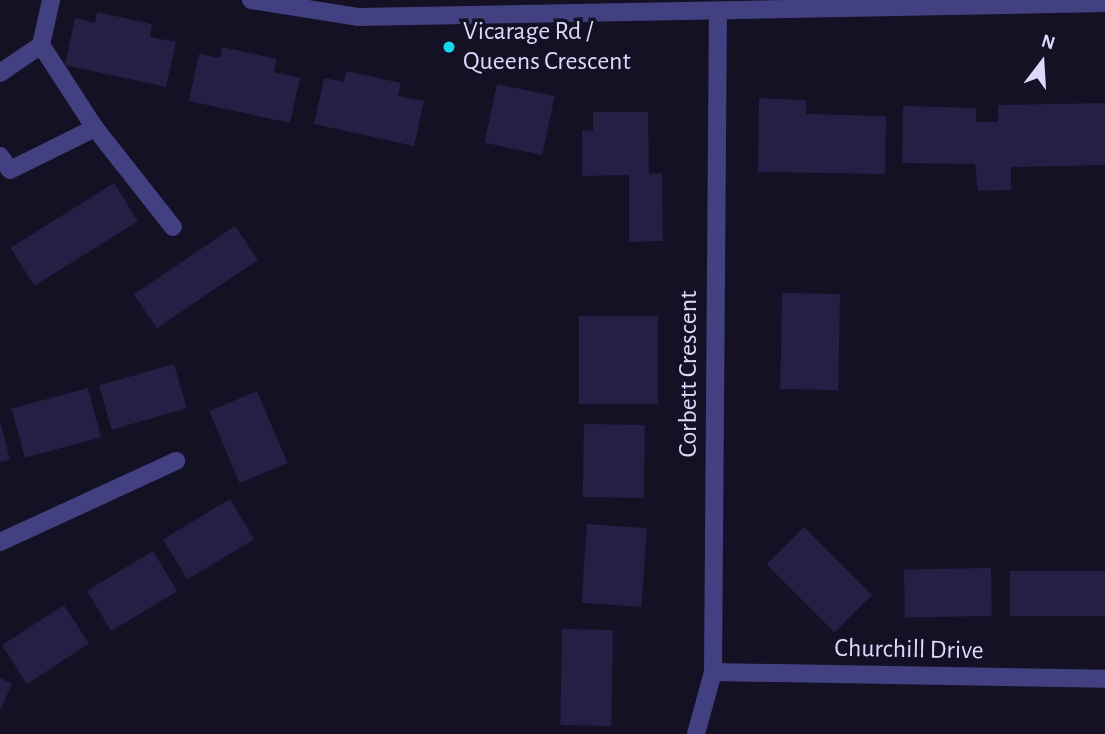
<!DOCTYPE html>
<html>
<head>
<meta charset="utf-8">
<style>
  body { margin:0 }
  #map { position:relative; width:1105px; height:734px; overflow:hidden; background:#141125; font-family:"Alegreya Sans",sans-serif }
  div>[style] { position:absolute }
  .building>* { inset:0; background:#261e45; transform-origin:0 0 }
  .minor>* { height:18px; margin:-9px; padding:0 9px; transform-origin:9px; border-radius:9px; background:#424081 }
  .dots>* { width:19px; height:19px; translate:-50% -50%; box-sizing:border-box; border:4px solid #141125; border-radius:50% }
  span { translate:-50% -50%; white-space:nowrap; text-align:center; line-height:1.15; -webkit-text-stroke:7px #141125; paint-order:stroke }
  .poi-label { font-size:26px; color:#dcd8fc }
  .left { translate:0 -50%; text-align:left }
  .street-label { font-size:26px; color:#dcd8fc }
  .north { position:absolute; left:1007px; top:28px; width:70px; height:70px; -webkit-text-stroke:5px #141125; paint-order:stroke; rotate:17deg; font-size:19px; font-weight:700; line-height:28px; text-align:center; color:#dcd8fc }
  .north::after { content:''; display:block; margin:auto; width:24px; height:32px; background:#dcd8fc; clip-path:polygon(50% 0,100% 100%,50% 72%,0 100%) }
</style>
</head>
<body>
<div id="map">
  <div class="building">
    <div style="clip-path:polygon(97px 12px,152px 24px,150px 37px,176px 42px,166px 87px,65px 65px,75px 18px,95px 23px)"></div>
    <div style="clip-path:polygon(222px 47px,277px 59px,274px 72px,300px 78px,290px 123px,189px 101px,199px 54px,220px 58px)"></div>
    <div style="clip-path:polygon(346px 71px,401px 83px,398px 96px,424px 101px,414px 146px,314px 124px,324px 78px,344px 82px)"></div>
    <div style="left:497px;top:84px;width:59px;height:60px;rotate:12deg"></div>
    <div style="clip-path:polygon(759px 98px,806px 100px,806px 114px,886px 116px,885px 174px,758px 172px)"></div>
    <div style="clip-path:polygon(1105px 103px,1105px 165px,1011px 167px,1011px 190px,978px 191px,975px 164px,902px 163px,903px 106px,976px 108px,976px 122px,998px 122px,998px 105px)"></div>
    <div style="clip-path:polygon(593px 112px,648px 112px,649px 174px,662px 173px,663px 241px,629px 242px,629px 175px,582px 176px,582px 130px,593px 131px)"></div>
    <div style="left:114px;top:183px;width:45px;height:122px;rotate:58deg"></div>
    <div style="left:235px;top:226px;width:41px;height:122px;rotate:56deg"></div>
    <div style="left:782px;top:293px;width:58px;height:96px;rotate:1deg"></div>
    <div style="left:579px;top:316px;width:79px;height:88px"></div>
    <div style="left:174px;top:364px;width:46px;height:78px;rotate:74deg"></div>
    <div style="left:88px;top:388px;width:51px;height:79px;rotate:75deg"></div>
    <div style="left:257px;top:391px;width:78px;height:52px;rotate:67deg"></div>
    <div style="clip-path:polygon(0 421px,10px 460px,0 462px)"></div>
    <div style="left:584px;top:424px;width:61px;height:73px;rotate:1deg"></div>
    <div style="left:230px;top:499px;width:47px;height:78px;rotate:59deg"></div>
    <div style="left:587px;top:524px;width:60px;height:79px;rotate:4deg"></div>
    <div style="left:804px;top:527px;width:96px;height:53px;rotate:45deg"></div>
    <div style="left:153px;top:551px;width:47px;height:77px;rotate:59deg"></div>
    <div style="left:991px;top:568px;width:48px;height:87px;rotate:89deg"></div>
    <div style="left:1010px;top:571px;width:95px;height:45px"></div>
    <div style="left:64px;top:605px;width:46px;height:74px;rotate:57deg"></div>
    <div style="left:562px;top:629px;width:51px;height:96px;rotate:1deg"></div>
    <div style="clip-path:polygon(0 678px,12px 684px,0 710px)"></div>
  </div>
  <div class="minor">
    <div style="left:51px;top:0;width:46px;rotate:102.5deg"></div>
    <div style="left:41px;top:45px;width:99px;rotate:57deg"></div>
    <div style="left:95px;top:128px;width:126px;rotate:51.8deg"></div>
    <div style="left:251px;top:0;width:108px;rotate:9deg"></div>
    <div style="left:358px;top:17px;width:747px;rotate:-1.07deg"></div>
    <div style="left:0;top:73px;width:50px;rotate:-34.3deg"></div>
    <div style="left:0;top:156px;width:17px;rotate:54deg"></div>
    <div style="left:10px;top:170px;width:95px;rotate:-26.3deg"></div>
    <div style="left:0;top:542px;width:194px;rotate:-24.7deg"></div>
    <div style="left:713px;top:672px;width:392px;rotate:1deg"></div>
    <div style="left:696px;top:734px;width:64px;rotate:-74.7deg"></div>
    <div style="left:713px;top:672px;width:661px;rotate:-89.57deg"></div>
  </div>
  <div class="dots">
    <div style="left:449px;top:47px;background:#13d8ee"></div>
  </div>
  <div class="poi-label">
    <span class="left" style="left:463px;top:47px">Vicarage Rd /<br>Queens Crescent</span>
  </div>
  <div class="street-label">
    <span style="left:689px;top:374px;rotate:-90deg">Corbett Crescent</span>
    <span style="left:909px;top:650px;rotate:1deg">Churchill Drive</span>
  </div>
  <div class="north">N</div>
</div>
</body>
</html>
